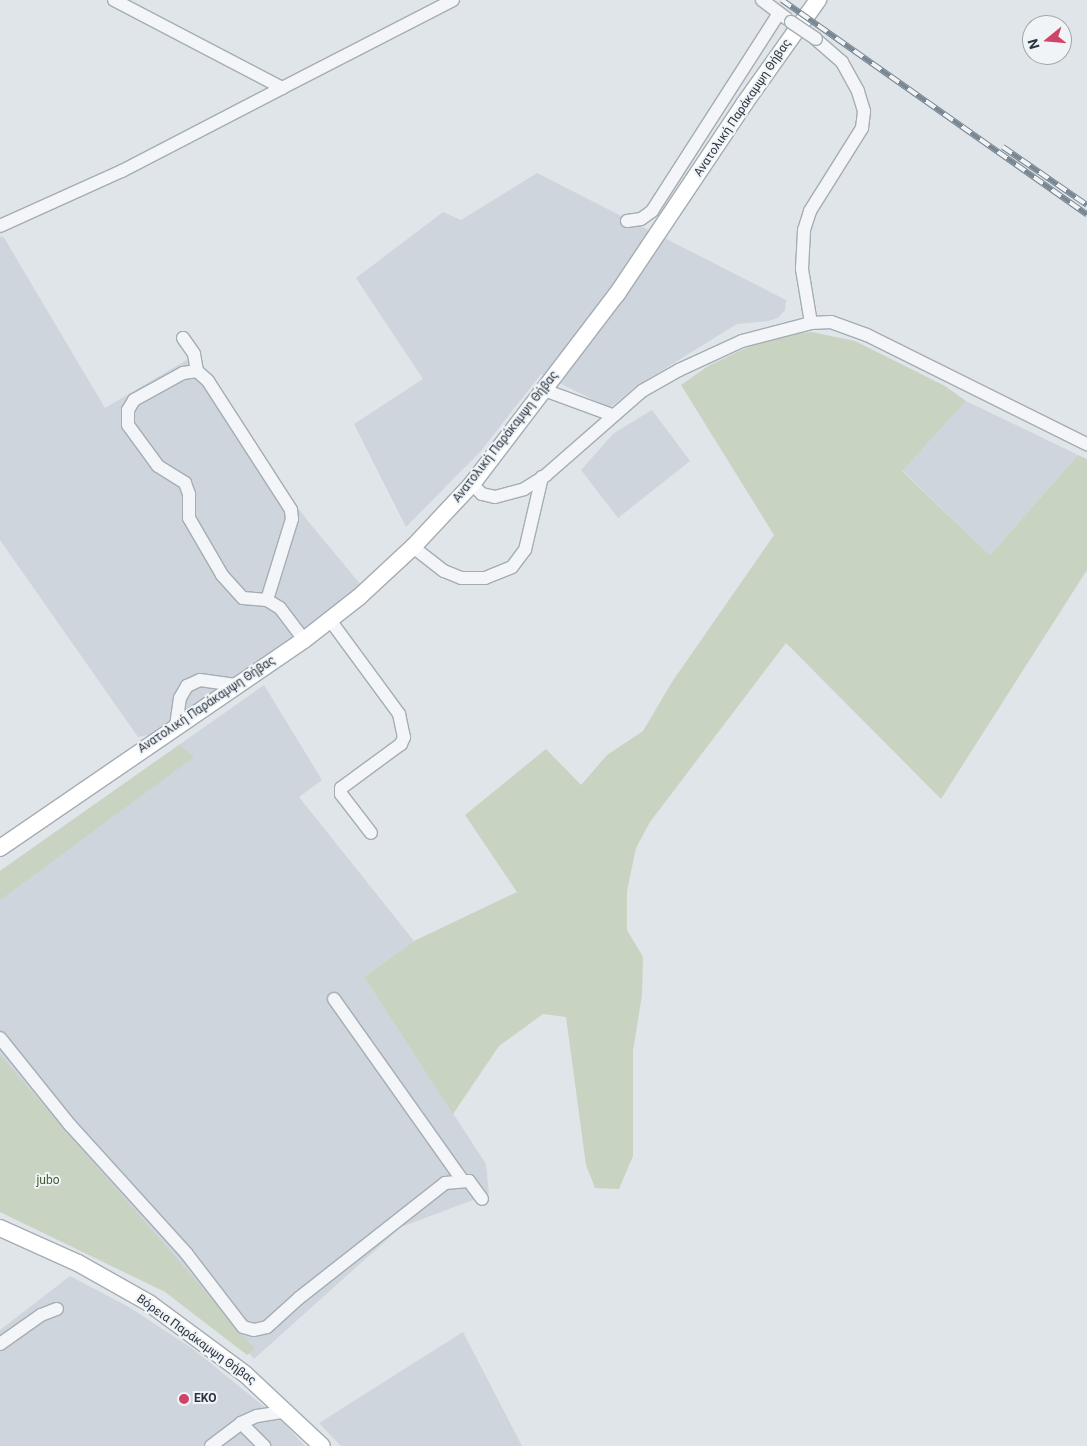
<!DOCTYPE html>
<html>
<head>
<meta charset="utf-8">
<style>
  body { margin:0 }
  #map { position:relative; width:1087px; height:1446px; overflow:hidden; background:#e0e5ea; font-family:Roboto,sans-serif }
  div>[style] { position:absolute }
  .built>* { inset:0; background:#ced5dc }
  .green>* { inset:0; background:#c8d4c1 }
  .roads { filter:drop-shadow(1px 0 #a5adb4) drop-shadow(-1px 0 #a5adb4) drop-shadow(0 1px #a5adb4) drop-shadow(0 -1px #a5adb4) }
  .minor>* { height:12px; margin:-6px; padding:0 6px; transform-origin:6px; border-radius:6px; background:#f3f5f8 }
  .major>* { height:16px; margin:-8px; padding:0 8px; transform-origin:8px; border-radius:8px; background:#fff }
  .rail>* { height:5.5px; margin-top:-2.75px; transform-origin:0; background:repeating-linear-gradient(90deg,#f0f4f7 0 11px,#798793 0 22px); box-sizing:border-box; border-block:1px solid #798793 }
  .bridges { filter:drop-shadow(1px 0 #a5adb4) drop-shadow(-1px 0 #a5adb4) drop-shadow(0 1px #a5adb4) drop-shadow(0 -1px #a5adb4) }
  .minor-bridge>* { height:12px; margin:-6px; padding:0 6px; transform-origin:6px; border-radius:6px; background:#f3f5f8 }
  .dots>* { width:14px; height:14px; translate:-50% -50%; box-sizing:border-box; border:2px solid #f0f4f7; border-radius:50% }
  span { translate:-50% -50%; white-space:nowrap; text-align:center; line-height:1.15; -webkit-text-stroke:4px #f0f4f7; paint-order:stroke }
  .street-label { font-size:12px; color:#293541 }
  .park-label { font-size:12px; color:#425d36 }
  .poi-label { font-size:12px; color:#293541; font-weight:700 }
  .left { translate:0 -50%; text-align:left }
  .north { position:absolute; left:1022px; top:15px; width:50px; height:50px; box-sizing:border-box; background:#f0f4f7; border:1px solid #a0a8ae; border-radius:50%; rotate:253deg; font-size:14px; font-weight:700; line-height:20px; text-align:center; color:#293541 }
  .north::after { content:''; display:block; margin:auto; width:18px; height:22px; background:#d0446a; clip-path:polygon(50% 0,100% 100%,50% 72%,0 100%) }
</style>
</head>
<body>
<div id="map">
  <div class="built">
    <div style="clip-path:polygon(537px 173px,786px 300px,785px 310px,778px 318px,768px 321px,737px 324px,635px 387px,610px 408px,541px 374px,480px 452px,406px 527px,354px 424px,423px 379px,356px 278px,443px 212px,461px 220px)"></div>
    <div style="clip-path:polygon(3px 236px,105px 408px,190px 358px,307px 520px,361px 585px,320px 619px,148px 735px,138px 737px,0 540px,0 237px)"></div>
    <div style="clip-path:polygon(966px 401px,1078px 455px,990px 555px,902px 470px)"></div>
    <div style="clip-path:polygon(652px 410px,690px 461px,618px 518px,581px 470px,614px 433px)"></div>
    <div style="clip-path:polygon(264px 685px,322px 780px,299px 797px,414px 941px,364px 977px,486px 1164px,489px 1194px,401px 1227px,254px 1359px,0 1058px,0 871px)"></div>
    <div style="clip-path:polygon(70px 1276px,129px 1307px,193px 1349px,283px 1422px,305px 1446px,0 1446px,0 1330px)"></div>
    <div style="clip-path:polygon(463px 1332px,522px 1446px,341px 1446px,319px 1423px)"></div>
  </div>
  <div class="green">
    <div style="clip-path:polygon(812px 332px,855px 341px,945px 386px,966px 401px,902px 471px,990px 555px,1078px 455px,1087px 459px,1087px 570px,941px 799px,786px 643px,650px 822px,636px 848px,627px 891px,627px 930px,643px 957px,642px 995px,633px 1051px,633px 1156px,619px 1189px,595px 1188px,586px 1165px,566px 1017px,543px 1014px,499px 1046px,453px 1114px,364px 977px,414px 941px,517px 892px,465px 815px,546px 749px,581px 785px,607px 755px,643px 731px,672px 682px,774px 535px,681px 385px,708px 366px,748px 347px,782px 335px)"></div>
    <div style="clip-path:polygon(179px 745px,194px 757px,0 900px,0 871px)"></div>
    <div style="clip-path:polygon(0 1055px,255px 1349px,247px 1355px,165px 1292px,0 1212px)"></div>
  </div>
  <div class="roads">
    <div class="minor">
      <div style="left:114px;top:0;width:190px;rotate:27.6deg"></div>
      <div style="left:282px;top:88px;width:192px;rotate:-27.2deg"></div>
      <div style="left:762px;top:0;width:30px;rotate:37deg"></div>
      <div style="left:627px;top:221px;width:14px;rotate:-8deg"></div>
      <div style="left:641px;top:219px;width:14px;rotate:-36deg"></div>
      <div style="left:652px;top:211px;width:235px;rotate:-57.3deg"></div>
      <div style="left:0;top:226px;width:134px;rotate:-24.3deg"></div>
      <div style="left:122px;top:171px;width:180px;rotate:-27.4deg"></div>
      <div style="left:811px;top:323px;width:55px;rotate:-99.5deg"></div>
      <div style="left:802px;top:269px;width:39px;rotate:-87deg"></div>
      <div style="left:804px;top:230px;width:20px;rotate:-72deg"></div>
      <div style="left:810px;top:211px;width:98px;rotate:-57.9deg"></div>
      <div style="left:862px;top:128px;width:17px;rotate:-83deg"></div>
      <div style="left:864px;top:111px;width:21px;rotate:-107deg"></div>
      <div style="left:858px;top:91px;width:33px;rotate:-119deg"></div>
      <div style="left:842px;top:62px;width:35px;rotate:-139deg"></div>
      <div style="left:183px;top:338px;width:19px;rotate:55deg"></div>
      <div style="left:194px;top:354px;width:17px;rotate:80deg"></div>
      <div style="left:197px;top:371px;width:15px;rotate:42deg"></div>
      <div style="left:208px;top:381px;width:153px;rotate:57.2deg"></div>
      <div style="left:291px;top:510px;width:9px;rotate:84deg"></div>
      <div style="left:292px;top:519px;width:85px;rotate:107.2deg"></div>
      <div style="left:197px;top:371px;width:14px;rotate:172deg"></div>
      <div style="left:183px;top:373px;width:56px;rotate:151.1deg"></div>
      <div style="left:134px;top:400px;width:12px;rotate:121deg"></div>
      <div style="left:128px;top:410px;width:15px;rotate:90deg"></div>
      <div style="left:128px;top:425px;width:51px;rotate:53.8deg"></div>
      <div style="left:158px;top:466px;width:32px;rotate:32deg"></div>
      <div style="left:185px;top:483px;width:12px;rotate:70deg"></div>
      <div style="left:189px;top:494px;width:24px;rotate:90deg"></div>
      <div style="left:189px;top:518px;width:66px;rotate:59.9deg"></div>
      <div style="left:222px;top:575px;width:31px;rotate:48deg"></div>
      <div style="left:243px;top:598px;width:24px;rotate:5deg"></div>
      <div style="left:267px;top:600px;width:15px;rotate:32deg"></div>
      <div style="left:280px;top:608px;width:40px;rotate:53deg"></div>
      <div style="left:544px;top:390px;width:72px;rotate:20.2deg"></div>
      <div style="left:472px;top:484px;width:14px;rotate:45deg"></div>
      <div style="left:482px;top:494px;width:13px;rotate:13deg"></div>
      <div style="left:495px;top:497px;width:30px;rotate:-15deg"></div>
      <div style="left:524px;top:489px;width:26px;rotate:-32deg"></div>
      <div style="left:546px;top:475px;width:128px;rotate:-41.2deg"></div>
      <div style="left:642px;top:391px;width:43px;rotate:-29.6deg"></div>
      <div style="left:679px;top:370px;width:69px;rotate:-24.7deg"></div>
      <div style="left:742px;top:341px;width:71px;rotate:-14.6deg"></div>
      <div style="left:811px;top:323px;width:20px;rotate:-3deg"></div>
      <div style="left:831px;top:322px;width:38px;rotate:20deg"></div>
      <div style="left:867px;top:335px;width:246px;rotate:26.4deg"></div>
      <div style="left:413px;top:547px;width:39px;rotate:38deg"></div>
      <div style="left:444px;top:571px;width:18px;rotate:22deg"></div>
      <div style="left:461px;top:578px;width:24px"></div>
      <div style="left:485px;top:578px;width:29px;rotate:-22deg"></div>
      <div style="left:512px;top:567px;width:21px;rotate:-53deg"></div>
      <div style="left:525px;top:550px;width:75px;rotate:-76.9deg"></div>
      <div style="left:330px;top:620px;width:117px;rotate:53.7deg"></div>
      <div style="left:399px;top:714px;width:24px;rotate:78deg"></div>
      <div style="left:404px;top:737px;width:8px;rotate:113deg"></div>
      <div style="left:401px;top:744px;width:74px;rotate:143.7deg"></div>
      <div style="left:341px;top:788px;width:6px;rotate:90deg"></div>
      <div style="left:341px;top:794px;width:49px;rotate:52.4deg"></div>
      <div style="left:176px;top:726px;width:28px;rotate:-82deg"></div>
      <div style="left:180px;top:698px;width:14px;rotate:-60deg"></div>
      <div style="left:187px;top:686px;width:14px;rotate:-25deg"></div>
      <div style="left:200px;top:680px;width:36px;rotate:8deg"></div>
      <div style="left:334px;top:999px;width:222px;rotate:54.7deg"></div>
      <div style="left:0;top:1038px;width:112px;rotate:51.2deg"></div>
      <div style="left:70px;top:1125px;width:173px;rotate:47.8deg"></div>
      <div style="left:186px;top:1253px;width:93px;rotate:52.4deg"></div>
      <div style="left:243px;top:1327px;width:11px;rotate:15deg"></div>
      <div style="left:254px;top:1330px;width:13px;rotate:-13deg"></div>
      <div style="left:267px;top:1327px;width:43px;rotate:-42.2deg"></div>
      <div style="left:299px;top:1298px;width:186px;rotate:-38.2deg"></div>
      <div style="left:445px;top:1183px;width:24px;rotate:-5deg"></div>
      <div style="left:469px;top:1181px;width:22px;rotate:54deg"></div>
      <div style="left:0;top:1344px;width:50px;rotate:-35.3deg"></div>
      <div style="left:41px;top:1315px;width:17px;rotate:-21deg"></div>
      <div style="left:241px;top:1423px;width:33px;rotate:45deg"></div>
      <div style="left:211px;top:1446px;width:38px;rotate:-37deg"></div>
      <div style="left:241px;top:1423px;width:17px;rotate:-24deg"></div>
      <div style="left:257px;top:1416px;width:31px;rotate:-9deg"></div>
    </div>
    <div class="major">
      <div style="left:0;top:848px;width:368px;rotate:-34.4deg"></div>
      <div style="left:304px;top:640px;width:70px;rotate:-38deg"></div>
      <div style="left:359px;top:597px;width:74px;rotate:-42.8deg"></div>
      <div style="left:413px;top:547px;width:86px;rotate:-46.9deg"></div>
      <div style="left:472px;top:484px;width:239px;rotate:-52.7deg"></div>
      <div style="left:617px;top:294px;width:229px;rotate:-56.2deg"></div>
      <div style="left:744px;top:104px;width:128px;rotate:-54.6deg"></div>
      <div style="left:0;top:1228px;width:85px;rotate:24.2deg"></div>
      <div style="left:78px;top:1263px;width:81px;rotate:29.4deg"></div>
      <div style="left:149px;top:1303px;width:119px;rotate:36.5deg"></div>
      <div style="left:245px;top:1374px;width:105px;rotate:43.1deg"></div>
    </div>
  </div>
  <div class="rail">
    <div style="left:782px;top:0;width:373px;rotate:35.1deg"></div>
    <div style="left:1003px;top:147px;width:102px;rotate:34.6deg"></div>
  </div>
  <div class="bridges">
    <div class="minor-bridge">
      <div style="left:791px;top:22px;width:30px;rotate:34deg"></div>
    </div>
  </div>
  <div class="dots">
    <div style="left:184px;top:1399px;background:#d0446a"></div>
  </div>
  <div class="street-label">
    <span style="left:743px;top:108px;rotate:-56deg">Ανατολική Παράκαμψη Θήβας</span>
    <span style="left:506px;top:437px;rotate:-52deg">Ανατολική Παράκαμψη Θήβας</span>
    <span style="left:207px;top:705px;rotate:-34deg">Ανατολική Παράκαμψη Θήβας</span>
    <span style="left:196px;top:1340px;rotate:36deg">Βόρεια Παράκαμψη Θήβας</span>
  </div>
  <div class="park-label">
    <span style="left:48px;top:1181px">jubo</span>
  </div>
  <div class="poi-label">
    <span class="left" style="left:194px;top:1399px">EKO</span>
  </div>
  <div class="north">N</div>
</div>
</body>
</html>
